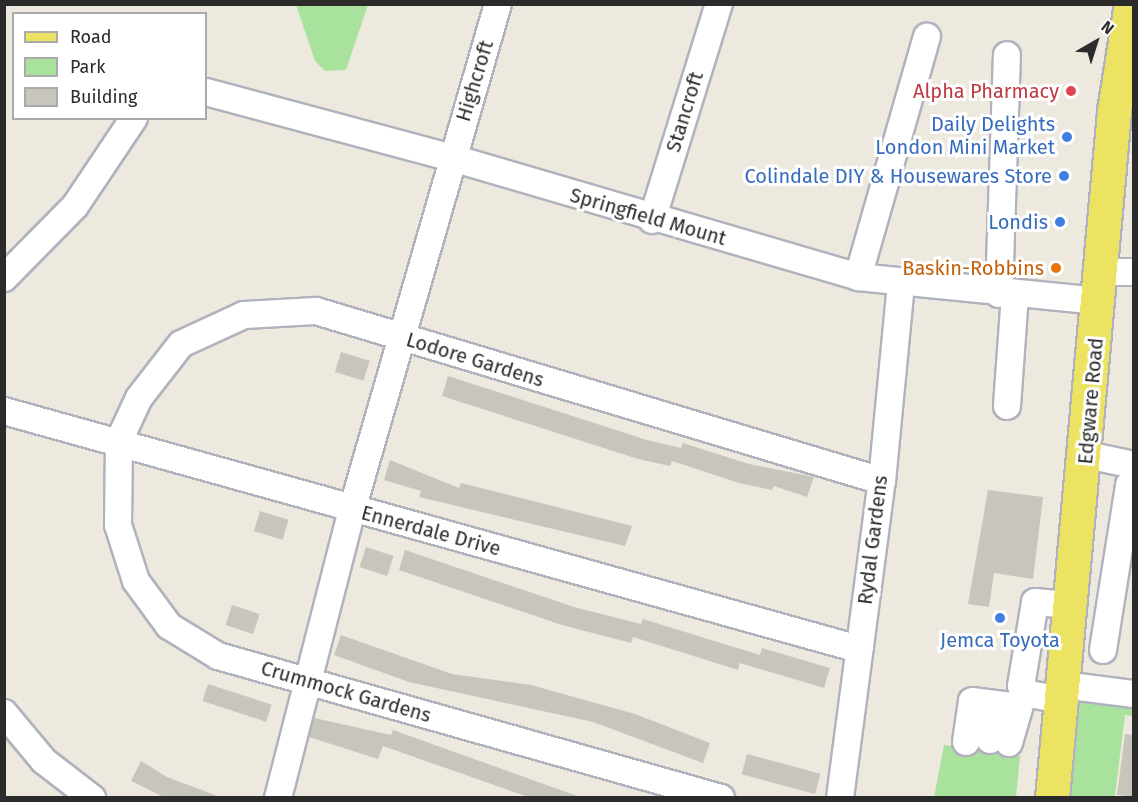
<!DOCTYPE html>
<html>
<head>
<meta charset="utf-8">
<style>
  body { margin:0 }
  #map { position:relative; width:1138px; height:802px; overflow:hidden; background:#ede9de; font-family:"Fira Sans",sans-serif }
  div>[style] { position:absolute }
  .green>* { inset:0; background:#a9e29c }
  .building>* { inset:0; background:#c8c5bd; transform-origin:0 0 }
  .roads { filter:drop-shadow(2px 0 #b1b2be) drop-shadow(-2px 0 #b1b2be) drop-shadow(0 2px #b1b2be) drop-shadow(0 -2px #b1b2be) }
  .minor>* { height:26px; margin:-13px; padding:0 13px; transform-origin:13px; border-radius:13px; background:#fff }
  .major>* { height:33px; margin:-16.5px; padding:0 16.5px; transform-origin:16.5px; border-radius:16.5px; background:#ede362 }
  .dots>* { width:16px; height:16px; translate:-50% -50%; box-sizing:border-box; border:3px solid #fff; border-radius:50% }
  span { translate:-50% -50%; white-space:nowrap; text-align:center; line-height:1.15; -webkit-text-stroke:6px #fff; paint-order:stroke }
  .street-label { font-size:20px; color:#2b2b2b }
  .health-label { font-size:20px; color:#be3a42 }
  .right { translate:-100% -50%; text-align:right }
  .shop-label { font-size:20px; color:#366cbe }
  .food-label { font-size:20px; color:#c56008 }
  .frame { position:absolute; inset:0; border:6px solid #2b2b2b; pointer-events:none }
  .legend { position:absolute; left:12px; top:12px; width:195px; height:108px; box-sizing:border-box; background:#fff; border:2px solid #aaa; margin:0; padding:8px 10px; list-style:none; font-size:18px; color:#2b2b2b }
  .legend li { display:flex; align-items:center; gap:12px; height:30px }
  .legend b { width:30px; border:2px solid #aaa }
  .north { position:absolute; left:1066px; top:12px; width:60px; height:60px; -webkit-text-stroke:4px #fff; paint-order:stroke; rotate:39deg; font-size:16px; font-weight:700; line-height:24px; text-align:center; color:#2b2b2b }
  .north::after { content:''; display:block; margin:auto; width:21px; height:27px; background:#2b2b2b; clip-path:polygon(50% 0,100% 100%,50% 72%,0 100%) }
</style>
</head>
<body>
<div id="map">
  <div class="green">
    <div style="clip-path:polygon(296px 5px,368px 5px,346px 70px,325px 71px,315px 61px)"></div>
    <div style="clip-path:polygon(1084px 698px,1133px 707px,1133px 716px,1125px 715px,1115px 796px,1121px 797px,1065px 798px,1077px 705px)"></div>
    <div style="clip-path:polygon(944px 745px,1020px 756px,1016px 797px,934px 798px)"></div>
  </div>
  <div class="building">
    <div style="left:341px;top:352px;width:30px;height:21px;rotate:17deg"></div>
    <div style="clip-path:polygon(448px 376px,647px 440px,681px 448px,683px 443px,749px 464px,814px 477px,807px 497px,774px 486px,772px 490px,739px 483px,672px 461px,670px 466px,638px 459px,442px 396px)"></div>
    <div style="clip-path:polygon(390px 460px,459px 488px,461px 483px,632px 526px,625px 546px,419px 497px,421px 491px,384px 480px)"></div>
    <div style="clip-path:polygon(988px 490px,1043px 497px,1033px 579px,994px 573px,989px 607px,968px 604px)"></div>
    <div style="left:260px;top:511px;width:30px;height:21px;rotate:17deg"></div>
    <div style="left:366px;top:547px;width:29px;height:21px;rotate:18deg"></div>
    <div style="clip-path:polygon(405px 550px,574px 607px,641px 624px,643px 619px,760px 655px,762px 648px,830px 668px,824px 688px,740px 663px,738px 670px,633px 637px,631px 643px,562px 625px,399px 570px)"></div>
    <div style="left:232px;top:605px;width:29px;height:21px;rotate:18deg"></div>
    <div style="clip-path:polygon(341px 635px,452px 674px,531px 685px,635px 714px,710px 743px,703px 763px,593px 722px,409px 682px,334px 655px)"></div>
    <div style="left:208px;top:684px;width:67px;height:18px;rotate:18deg"></div>
    <div style="clip-path:polygon(314px 718px,391px 735px,393px 730px,583px 798px,531px 798px,383px 746px,378px 759px,309px 737px)"></div>
    <div style="clip-path:polygon(1125px 734px,1134px 735px,1134px 797px,1117px 795px)"></div>
    <div style="left:747px;top:754px;width:76px;height:21px;rotate:15deg"></div>
    <div style="clip-path:polygon(141px 761px,167px 777px,223px 798px,166px 798px,131px 781px)"></div>
  </div>
  <div class="roads">
    <div class="minor">
      <div style="left:206px;top:92px;width:255px;rotate:15deg"></div>
      <div style="left:452px;top:158px;width:423px;rotate:16.3deg"></div>
      <div style="left:858px;top:277px;width:242px;rotate:5.7deg"></div>
      <div style="left:652px;top:220px;width:226px;rotate:-72.8deg"></div>
      <div style="left:1098px;top:272px;width:36px"></div>
      <div style="left:858px;top:277px;width:250px;rotate:-74deg"></div>
      <div style="left:4px;top:278px;width:101px;rotate:-45.4deg"></div>
      <div style="left:75px;top:206px;width:106px;rotate:-56.2deg"></div>
      <div style="left:999px;top:294px;width:239px;rotate:-88.1deg"></div>
      <div style="left:1007px;top:406px;width:112px;rotate:-85.9deg"></div>
      <div style="left:4px;top:411px;width:888px;rotate:15.56deg"></div>
      <div style="left:1087px;top:455px;width:48px;rotate:12deg"></div>
      <div style="left:1103px;top:650px;width:167px;rotate:-81deg"></div>
      <div style="left:1129px;top:485px;width:5px;rotate:11deg"></div>
      <div style="left:1063px;top:685px;width:72px;rotate:7.2deg"></div>
      <div style="left:1061px;top:700px;width:33px;rotate:-169deg"></div>
      <div style="left:1029px;top:694px;width:11px;rotate:-135deg"></div>
      <div style="left:1021px;top:686px;width:85px;rotate:-80.5deg"></div>
      <div style="left:1035px;top:602px;width:36px;rotate:5deg"></div>
      <div style="left:4px;top:713px;width:62px;rotate:50.2deg"></div>
      <div style="left:44px;top:761px;width:61px;rotate:37.6deg"></div>
      <div style="left:990px;top:740px;width:36px;rotate:-82deg"></div>
      <div style="left:966px;top:742px;width:41px;rotate:-81.7deg"></div>
      <div style="left:972px;top:701px;width:47px;rotate:7.3deg"></div>
      <div style="left:1009px;top:743px;width:54px;rotate:-73.9deg"></div>
      <div style="left:278px;top:798px;width:297px;rotate:-75.6deg"></div>
      <div style="left:352px;top:510px;width:527px;rotate:-73.91deg"></div>
      <div style="left:721px;top:798px;width:523px;rotate:-164.24deg"></div>
      <div style="left:218px;top:656px;width:57px;rotate:-148.5deg"></div>
      <div style="left:169px;top:626px;width:56px;rotate:-126.3deg"></div>
      <div style="left:136px;top:581px;width:59px;rotate:-107.8deg"></div>
      <div style="left:118px;top:525px;width:84px;rotate:-89.3deg"></div>
      <div style="left:119px;top:441px;width:47px;rotate:-65.1deg"></div>
      <div style="left:139px;top:398px;width:68px;rotate:-52.1deg"></div>
      <div style="left:181px;top:344px;width:69px;rotate:-24.7deg"></div>
      <div style="left:244px;top:315px;width:72px;rotate:-3.2deg"></div>
      <div style="left:316px;top:311px;width:591px;rotate:16.72deg"></div>
      <div style="left:840px;top:798px;width:320px;rotate:-82.5deg"></div>
      <div style="left:882px;top:481px;width:199px;rotate:-84.5deg"></div>
    </div>
    <div class="major">
      <div style="left:1052px;top:798px;width:690px;rotate:-84.84deg"></div>
      <div style="left:1114px;top:111px;width:108px;rotate:-81deg"></div>
    </div>
  </div>
  <div class="dots">
    <div style="left:1071px;top:91px;background:#e0444e"></div>
    <div style="left:1067px;top:137px;background:#3f7fe0"></div>
    <div style="left:1064px;top:176px;background:#3f7fe0"></div>
    <div style="left:1060px;top:222px;background:#3f7fe0"></div>
    <div style="left:1056px;top:268px;background:#e8710a"></div>
    <div style="left:1000px;top:618px;background:#3f7fe0"></div>
  </div>
  <div class="street-label">
    <span style="left:475px;top:81px;rotate:-73deg">Highcroft</span>
    <span style="left:685px;top:112px;rotate:-73deg">Stancroft</span>
    <span style="left:648px;top:217px;rotate:16deg">Springfield Mount</span>
    <span style="left:475px;top:360px;rotate:17deg">Lodore Gardens</span>
    <span style="left:1091px;top:401px;rotate:-85deg">Edgware Road</span>
    <span style="left:431px;top:531px;rotate:15deg">Ennerdale Drive</span>
    <span style="left:873px;top:540px;rotate:-83deg">Rydal Gardens</span>
    <span style="left:346px;top:692px;rotate:16deg">Crummock Gardens</span>
  </div>
  <div class="health-label">
    <span class="right" style="left:1059px;top:91px">Alpha Pharmacy</span>
  </div>
  <div class="shop-label">
    <span class="right" style="left:1055px;top:136px">Daily Delights<br>London Mini Market</span>
    <span class="right" style="left:1052px;top:176px">Colindale DIY &amp; Housewares Store</span>
    <span class="right" style="left:1048px;top:222px">Londis</span>
    <span style="left:1000px;top:640px">Jemca Toyota</span>
  </div>
  <div class="food-label">
    <span class="right" style="left:1044px;top:268px">Baskin-Robbins</span>
  </div>
  <div class="frame"></div>
  <ul class="legend">
  <li><b style="height:8px;background:#ede362"></b>Road</li>
  <li><b style="height:16px;background:#a9e29c"></b>Park</li>
  <li><b style="height:16px;background:#c8c5bd"></b>Building</li>
  </ul>
  <div class="north">N</div>
</div>
</body>
</html>
